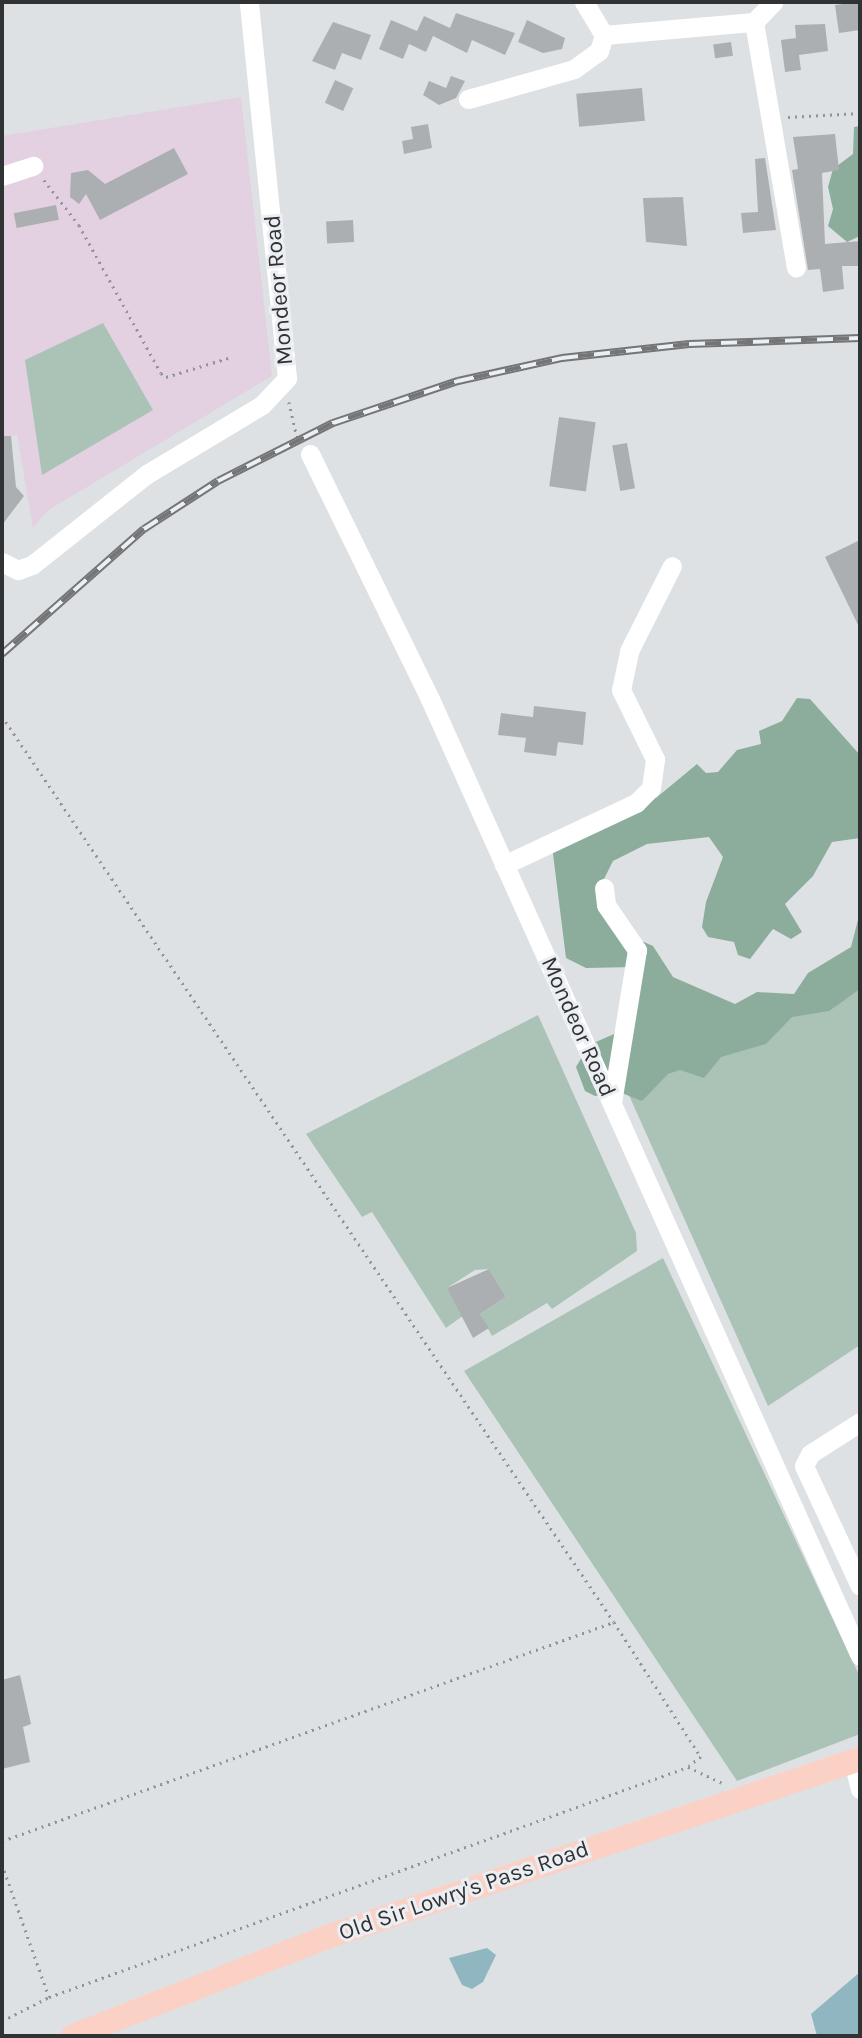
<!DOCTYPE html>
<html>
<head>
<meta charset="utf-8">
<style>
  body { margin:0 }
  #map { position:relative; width:862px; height:2038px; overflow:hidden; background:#dee1e4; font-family:Karla,sans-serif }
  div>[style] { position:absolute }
  .education>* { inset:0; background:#e3d0e1 }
  .green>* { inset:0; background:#aac3b6 }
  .forest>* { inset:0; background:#8cad9c }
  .water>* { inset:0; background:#90b6c2 }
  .building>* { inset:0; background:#acafb2; transform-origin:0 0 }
  .path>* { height:2.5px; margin-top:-1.25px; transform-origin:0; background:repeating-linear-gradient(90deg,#929496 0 2px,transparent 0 7px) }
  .minor>* { height:19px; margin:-9.5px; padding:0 9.5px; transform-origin:9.5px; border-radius:9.5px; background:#fff }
  .major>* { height:24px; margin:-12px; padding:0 12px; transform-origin:12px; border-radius:12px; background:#fbd1c5 }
  .rail>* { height:8px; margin-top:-4px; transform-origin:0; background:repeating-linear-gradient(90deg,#ebeef2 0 16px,#737577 0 32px); box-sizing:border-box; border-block:2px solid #737577 }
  span { translate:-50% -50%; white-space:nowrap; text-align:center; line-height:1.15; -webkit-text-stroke:6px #ebeef2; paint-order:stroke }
  .street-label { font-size:23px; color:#313234 }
  .frame { position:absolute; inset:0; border:4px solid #313234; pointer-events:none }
</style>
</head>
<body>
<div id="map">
  <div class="education">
    <div style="clip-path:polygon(241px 97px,272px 376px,47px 511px,33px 528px,17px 435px,2px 437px,2px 136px)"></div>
  </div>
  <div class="green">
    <div style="clip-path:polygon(103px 323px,153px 410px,42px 475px,25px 360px)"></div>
    <div style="clip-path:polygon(860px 984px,860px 1345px,768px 1406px,628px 1093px)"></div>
    <div style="clip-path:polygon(538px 1015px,636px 1233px,637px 1251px,552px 1309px,547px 1303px,492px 1336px,480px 1314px,506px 1297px,489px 1269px,475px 1270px,447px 1288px,464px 1315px,446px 1328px,372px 1212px,362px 1217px,306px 1134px)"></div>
    <div style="clip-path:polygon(663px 1258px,860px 1677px,860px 1734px,737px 1781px,464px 1371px)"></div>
  </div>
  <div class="forest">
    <div style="clip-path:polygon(860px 126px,860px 236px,847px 242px,828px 226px,833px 209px,828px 187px,833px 169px,853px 154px,854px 127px)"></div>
    <div style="clip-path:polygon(797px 698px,810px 699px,860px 755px,860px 838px,832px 842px,813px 876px,785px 904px,802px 932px,791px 939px,773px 929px,750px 959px,738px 955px,734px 942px,708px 937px,702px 927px,706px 902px,723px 857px,709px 837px,647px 844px,613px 861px,601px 885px,630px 936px,653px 946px,673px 977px,735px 1004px,757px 992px,794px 994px,808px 973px,851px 947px,860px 912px,860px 989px,829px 1011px,792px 1017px,766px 1044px,721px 1057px,704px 1078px,680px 1070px,668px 1074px,642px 1101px,619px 1092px,595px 1096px,585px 1091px,576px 1067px,589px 1045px,614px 1034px,634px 967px,586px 968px,566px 958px,552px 846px,644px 797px,656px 798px,697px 764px,706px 773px,718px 772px,737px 750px,761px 744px,759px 731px,782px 721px)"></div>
  </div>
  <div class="water">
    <div style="clip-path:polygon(487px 1948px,496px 1955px,483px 1982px,472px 1989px,462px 1985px,449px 1958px)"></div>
    <div style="clip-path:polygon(860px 1972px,860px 2036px,817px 2036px,811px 2014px)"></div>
  </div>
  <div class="building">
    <div style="clip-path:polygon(860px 2px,860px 30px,839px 33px,835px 5px)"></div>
    <div style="clip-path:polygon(456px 13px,515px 33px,505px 55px,472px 40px,467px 53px,433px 36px,426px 52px,409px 44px,403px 59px,379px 49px,391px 20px,417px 31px,424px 16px,450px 28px)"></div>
    <div style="clip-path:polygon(527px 20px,565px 38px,562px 49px,543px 53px,518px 42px)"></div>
    <div style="clip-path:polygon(333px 22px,371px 35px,361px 60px,342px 53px,335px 70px,312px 61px)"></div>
    <div style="clip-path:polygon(825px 24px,828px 51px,799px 55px,801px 70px,785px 72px,781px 40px,796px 38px,795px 25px)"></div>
    <div style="left:731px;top:42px;width:14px;height:18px;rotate:82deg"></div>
    <div style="clip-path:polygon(451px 76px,465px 81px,456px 98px,439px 105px,423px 95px,429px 81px,446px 88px)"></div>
    <div style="left:335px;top:80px;width:20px;height:25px;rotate:24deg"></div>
    <div style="left:642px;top:88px;width:33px;height:66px;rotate:85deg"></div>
    <div style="clip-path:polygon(428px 124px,432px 148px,404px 154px,402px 141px,413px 139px,411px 127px)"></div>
    <div style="clip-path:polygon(835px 134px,839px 170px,822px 173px,825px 244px,860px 241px,860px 266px,842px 266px,844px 289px,823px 292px,820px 269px,808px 270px,792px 170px,798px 169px,793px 137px)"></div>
    <div style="clip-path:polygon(174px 148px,188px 174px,100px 220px,86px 194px,79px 204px,70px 197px,71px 173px,88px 170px,105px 184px)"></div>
    <div style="clip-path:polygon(765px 158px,776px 230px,743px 233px,741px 213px,758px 212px,755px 159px)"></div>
    <div style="clip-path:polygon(683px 197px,687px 246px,646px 242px,643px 198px)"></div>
    <div style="left:56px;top:205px;width:15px;height:43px;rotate:79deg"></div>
    <div style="left:353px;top:220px;width:22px;height:27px;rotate:87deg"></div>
    <div style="left:559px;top:417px;width:37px;height:70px;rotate:8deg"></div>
    <div style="clip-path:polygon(2px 436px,11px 436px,16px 487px,24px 496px,2px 525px)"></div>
    <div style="left:627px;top:443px;width:46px;height:15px;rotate:80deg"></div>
    <div style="clip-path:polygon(860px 540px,860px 629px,825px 557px)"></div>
    <div style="clip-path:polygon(534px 706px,586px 712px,583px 745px,558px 742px,556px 756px,524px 752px,526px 738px,498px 735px,501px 713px,533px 717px)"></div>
    <div style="clip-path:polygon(489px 1269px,506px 1297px,480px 1314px,489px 1328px,473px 1338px,447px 1288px)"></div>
    <div style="clip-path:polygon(20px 1675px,31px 1724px,23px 1727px,30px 1762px,2px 1769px,2px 1680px)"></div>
  </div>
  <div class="path">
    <div style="left:788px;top:117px;width:72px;rotate:-3.2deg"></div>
    <div style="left:44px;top:180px;width:57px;rotate:52.1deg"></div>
    <div style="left:79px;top:225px;width:169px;rotate:61deg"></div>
    <div style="left:161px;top:373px;width:6px;rotate:39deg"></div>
    <div style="left:166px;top:377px;width:65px;rotate:-17deg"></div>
    <div style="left:289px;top:402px;width:39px;rotate:77deg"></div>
    <div style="left:2px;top:716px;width:1093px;rotate:55.96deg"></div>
    <div style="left:2px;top:1841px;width:650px;rotate:-19.69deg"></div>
    <div style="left:614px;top:1622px;width:161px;rotate:57.2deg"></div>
    <div style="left:701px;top:1757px;width:15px;rotate:143deg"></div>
    <div style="left:2px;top:1864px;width:141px;rotate:70.5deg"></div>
    <div style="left:49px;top:1997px;width:679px;rotate:-19.8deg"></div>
    <div style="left:688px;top:1767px;width:40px;rotate:25deg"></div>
    <div style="left:2px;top:2021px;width:53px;rotate:-27.1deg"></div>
  </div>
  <div class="minor">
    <div style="left:584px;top:2px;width:39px;rotate:59deg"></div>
    <div style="left:604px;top:35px;width:151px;rotate:-5deg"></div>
    <div style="left:754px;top:22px;width:28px;rotate:-46deg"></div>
    <div style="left:754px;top:22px;width:249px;rotate:80.3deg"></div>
    <div style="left:468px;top:99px;width:110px;rotate:-15.8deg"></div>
    <div style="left:574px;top:69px;width:31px;rotate:-36deg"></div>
    <div style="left:599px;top:51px;width:17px;rotate:-73deg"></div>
    <div style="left:2px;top:176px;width:33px;rotate:-18deg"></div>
    <div style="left:310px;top:454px;width:273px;rotate:63.9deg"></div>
    <div style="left:430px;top:699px;width:1049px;rotate:65.8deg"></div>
    <div style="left:2px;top:562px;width:18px;rotate:27deg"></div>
    <div style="left:18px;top:570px;width:15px;rotate:-20deg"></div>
    <div style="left:32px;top:565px;width:147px;rotate:-38.4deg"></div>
    <div style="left:147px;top:474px;width:134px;rotate:-31deg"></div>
    <div style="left:262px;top:405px;width:37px;rotate:-47deg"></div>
    <div style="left:287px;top:378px;width:378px;rotate:-95.8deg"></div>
    <div style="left:504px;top:865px;width:146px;rotate:-25.2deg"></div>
    <div style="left:636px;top:803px;width:21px;rotate:-45deg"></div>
    <div style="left:651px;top:788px;width:29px;rotate:-82deg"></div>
    <div style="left:655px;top:759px;width:77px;rotate:-116.2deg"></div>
    <div style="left:621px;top:690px;width:40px;rotate:-78deg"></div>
    <div style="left:629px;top:651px;width:95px;rotate:-63.2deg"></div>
    <div style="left:604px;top:888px;width:17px;rotate:83deg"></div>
    <div style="left:606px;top:905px;width:55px;rotate:55.4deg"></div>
    <div style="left:637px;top:950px;width:154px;rotate:99.3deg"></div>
    <div style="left:860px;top:1422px;width:59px;rotate:147.4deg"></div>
    <div style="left:810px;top:1454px;width:13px;rotate:117deg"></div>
    <div style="left:804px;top:1466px;width:132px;rotate:65deg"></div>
    <div style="left:853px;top:1761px;width:29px;rotate:76deg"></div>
  </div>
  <div class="major">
    <div style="left:73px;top:2036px;width:269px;rotate:-21.3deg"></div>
    <div style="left:324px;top:1938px;width:565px;rotate:-18.47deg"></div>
  </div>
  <div class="rail">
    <div style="left:2px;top:654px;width:189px;rotate:-41.4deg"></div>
    <div style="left:144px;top:529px;width:88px;rotate:-33deg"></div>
    <div style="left:218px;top:481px;width:129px;rotate:-26.8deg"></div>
    <div style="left:333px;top:423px;width:132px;rotate:-18.6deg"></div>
    <div style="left:458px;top:381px;width:107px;rotate:-12.5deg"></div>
    <div style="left:562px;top:358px;width:128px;rotate:-6.3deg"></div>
    <div style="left:689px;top:344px;width:171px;rotate:-2deg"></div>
  </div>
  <div class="street-label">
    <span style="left:279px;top:290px;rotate:-95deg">Mondeor Road</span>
    <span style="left:578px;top:1027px;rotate:66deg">Mondeor Road</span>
    <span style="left:464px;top:1891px;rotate:-19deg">Old Sir Lowry's Pass Road</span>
  </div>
  <div class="frame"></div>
</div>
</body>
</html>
